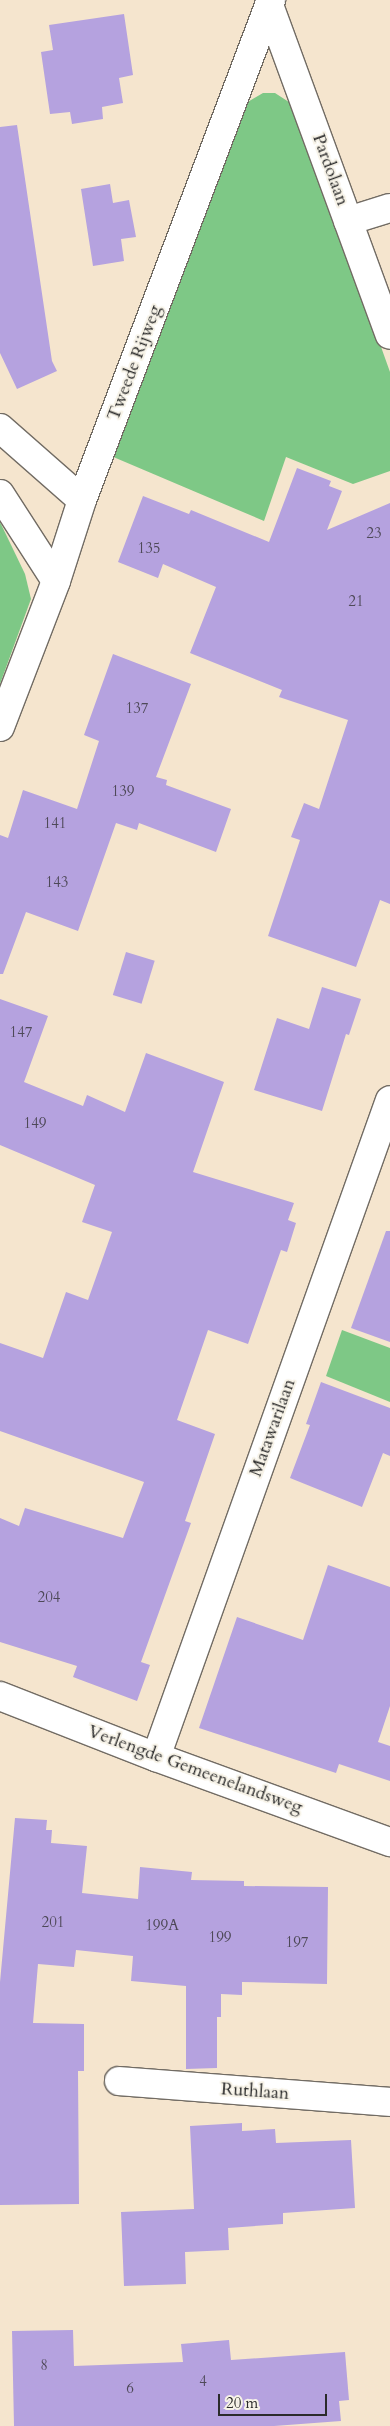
<!DOCTYPE html>
<html>
<head>
<meta charset="utf-8">
<style>
  body { margin:0 }
  #map { position:relative; width:390px; height:2426px; overflow:hidden; background:#f5e5ce; font-family:Cardo,serif }
  div>[style] { position:absolute }
  .green>* { inset:0; background:#7ec886 }
  .building>* { inset:0; background:#b5a2df; transform-origin:0 0 }
  .roads { filter:drop-shadow(1px 0 #726c64) drop-shadow(-1px 0 #726c64) drop-shadow(0 1px #726c64) drop-shadow(0 -1px #726c64) }
  .minor>* { height:28px; margin:-14px; padding:0 14px; transform-origin:14px; border-radius:14px; background:#fff }
  span { translate:-50% -50%; white-space:nowrap; text-align:center; line-height:1.15; -webkit-text-stroke:4px #f7f3e8; paint-order:stroke }
  .number-label { font-size:15px; color:#4e4958 }
  .number-label span { -webkit-text-stroke-width:0 }
  .street-label { font-size:18px; color:#2b2b2b }
  .scale { position:absolute; left:218px; top:2394px; width:109px; height:22px; box-sizing:border-box; border:2px solid #2b2b2b; border-top:0; padding-left:6px; font-size:15px; line-height:18px; white-space:nowrap; color:#2b2b2b; -webkit-text-stroke:4px #f7f3e8; paint-order:stroke }
</style>
</head>
<body>
<div id="map">
  <div class="green">
    <div style="clip-path:polygon(263px 93px,275px 93px,295px 106px,390px 372px,390px 471px,353px 484px,286px 457px,264px 521px,111px 456px,246px 103px)"></div>
    <div style="clip-path:polygon(0 522px,25px 574px,31px 599px,0 684px)"></div>
    <div style="clip-path:polygon(342px 1330px,390px 1348px,390px 1402px,326px 1376px)"></div>
  </div>
  <div class="building">
    <div style="clip-path:polygon(124px 14px,133px 75px,119px 78px,123px 103px,102px 107px,103px 119px,72px 124px,70px 112px,50px 114px,41px 52px,53px 50px,49px 25px)"></div>
    <div style="clip-path:polygon(17px 125px,52px 361px,57px 371px,17px 389px,0 353px,0 127px)"></div>
    <div style="clip-path:polygon(110px 184px,113px 203px,129px 200px,136px 237px,121px 239px,124px 261px,93px 266px,81px 189px)"></div>
    <div style="clip-path:polygon(297px 468px,331px 481px,329px 486px,342px 491px,327px 530px,390px 503px,390px 904px,380px 900px,356px 967px,268px 936px,300px 840px,291px 837px,304px 803px,319px 809px,348px 720px,279px 697px,282px 690px,190px 653px,216px 587px,163px 564px,158px 578px,118px 562px,143px 496px,189px 514px,191px 510px,269px 542px)"></div>
    <div style="clip-path:polygon(113px 654px,191px 684px,156px 777px,167px 780px,166px 785px,231px 809px,216px 852px,139px 823px,137px 830px,116px 823px,78px 931px,26px 912px,3px 974px,0 974px,0 835px,8px 838px,23px 790px,77px 809px,99px 741px,84px 735px)"></div>
    <div style="left:126px;top:952px;width:30px;height:45px;rotate:17deg"></div>
    <div style="clip-path:polygon(322px 987px,361px 999px,349px 1035px,346px 1034px,322px 1111px,254px 1090px,277px 1018px,309px 1029px)"></div>
    <div style="clip-path:polygon(0 999px,48px 1016px,24px 1082px,83px 1106px,87px 1095px,125px 1112px,146px 1053px,224px 1082px,193px 1172px,294px 1203px,288px 1220px,296px 1223px,287px 1252px,281px 1250px,248px 1344px,208px 1330px,177px 1420px,215px 1434px,185px 1521px,191px 1523px,141px 1662px,150px 1665px,137px 1701px,73px 1677px,77px 1666px,0 1642px,0 1518px,19px 1526px,25px 1508px,123px 1538px,144px 1482px,0 1431px,0 1343px,43px 1358px,66px 1292px,88px 1300px,112px 1232px,82px 1222px,95px 1185px,0 1145px)"></div>
    <div style="clip-path:polygon(386px 1231px,390px 1231px,390px 1342px,351px 1328px)"></div>
    <div style="clip-path:polygon(321px 1382px,390px 1408px,390px 1456px,383px 1453px,362px 1507px,290px 1478px,310px 1425px,306px 1424px)"></div>
    <div style="clip-path:polygon(328px 1565px,390px 1587px,390px 1706px,378px 1742px,390px 1746px,390px 1781px,339px 1764px,336px 1773px,199px 1728px,237px 1617px,303px 1640px)"></div>
    <div style="clip-path:polygon(15px 1818px,47px 1820px,46px 1830px,52px 1830px,51px 1843px,87px 1846px,82px 1893px,138px 1899px,140px 1867px,192px 1872px,191px 1880px,244px 1881px,244px 1886px,328px 1887px,327px 1984px,242px 1982px,242px 1995px,221px 1994px,221px 2017px,217px 2017px,217px 2068px,186px 2069px,186px 1986px,131px 1981px,133px 1956px,76px 1950px,74px 1967px,38px 1964px,33px 2023px,84px 2024px,84px 2071px,78px 2071px,79px 2204px,0 2205px,0 1982px)"></div>
    <div style="clip-path:polygon(242px 2123px,242px 2131px,275px 2129px,276px 2143px,351px 2140px,355px 2208px,283px 2213px,283px 2224px,228px 2228px,229px 2250px,185px 2252px,186px 2284px,124px 2286px,121px 2212px,194px 2209px,190px 2126px)"></div>
    <div style="clip-path:polygon(73px 2330px,74px 2366px,183px 2362px,181px 2344px,229px 2340px,231px 2360px,345px 2352px,349px 2400px,339px 2401px,341px 2421px,274px 2426px,14px 2426px,12px 2331px)"></div>
  </div>
  <div class="roads">
    <div class="minor">
      <div style="left:269px;top:5px;width:351px;rotate:69.9deg"></div>
      <div style="left:348px;top:221px;width:44px;rotate:-17.2deg"></div>
      <div style="left:0;top:428px;width:109px;rotate:41.3deg"></div>
      <div style="left:0;top:494px;width:103px;rotate:57.2deg"></div>
      <div style="left:0;top:727px;width:156px;rotate:-69deg"></div>
      <div style="left:56px;top:581px;width:85px;rotate:-72.2deg"></div>
      <div style="left:82px;top:500px;width:535px;rotate:-69.29deg"></div>
      <div style="left:0;top:1696px;width:168px;rotate:21.4deg"></div>
      <div style="left:156px;top:1757px;width:249px;rotate:20deg"></div>
      <div style="left:156px;top:1757px;width:697px;rotate:-70.4deg"></div>
      <div style="left:119px;top:2081px;width:272px;rotate:4.4deg"></div>
    </div>
  </div>
  <div class="number-label">
    <span style="left:374px;top:534px">23</span>
    <span style="left:149px;top:549px">135</span>
    <span style="left:356px;top:602px">21</span>
    <span style="left:137px;top:709px">137</span>
    <span style="left:123px;top:792px">139</span>
    <span style="left:55px;top:824px">141</span>
    <span style="left:57px;top:883px">143</span>
    <span style="left:21px;top:1033px">147</span>
    <span style="left:35px;top:1124px">149</span>
    <span style="left:49px;top:1598px">204</span>
    <span style="left:53px;top:1923px">201</span>
    <span style="left:162px;top:1926px">199A</span>
    <span style="left:220px;top:1938px">199</span>
    <span style="left:297px;top:1943px">197</span>
    <span style="left:44px;top:2366px">8</span>
    <span style="left:203px;top:2382px">4</span>
    <span style="left:130px;top:2389px">6</span>
  </div>
  <div class="street-label">
    <span style="left:330px;top:170px;rotate:70deg">Pardolaan</span>
    <span style="left:135px;top:363px;rotate:-69deg">Tweede Rijweg</span>
    <span style="left:273px;top:1428px;rotate:-70deg">Matawarilaan</span>
    <span style="left:195px;top:1770px;rotate:20deg">Verlengde Gemeenelandsweg</span>
    <span style="left:255px;top:2092px;rotate:4deg">Ruthlaan</span>
  </div>
  <div class="scale">20 m</div>
</div>
</body>
</html>
